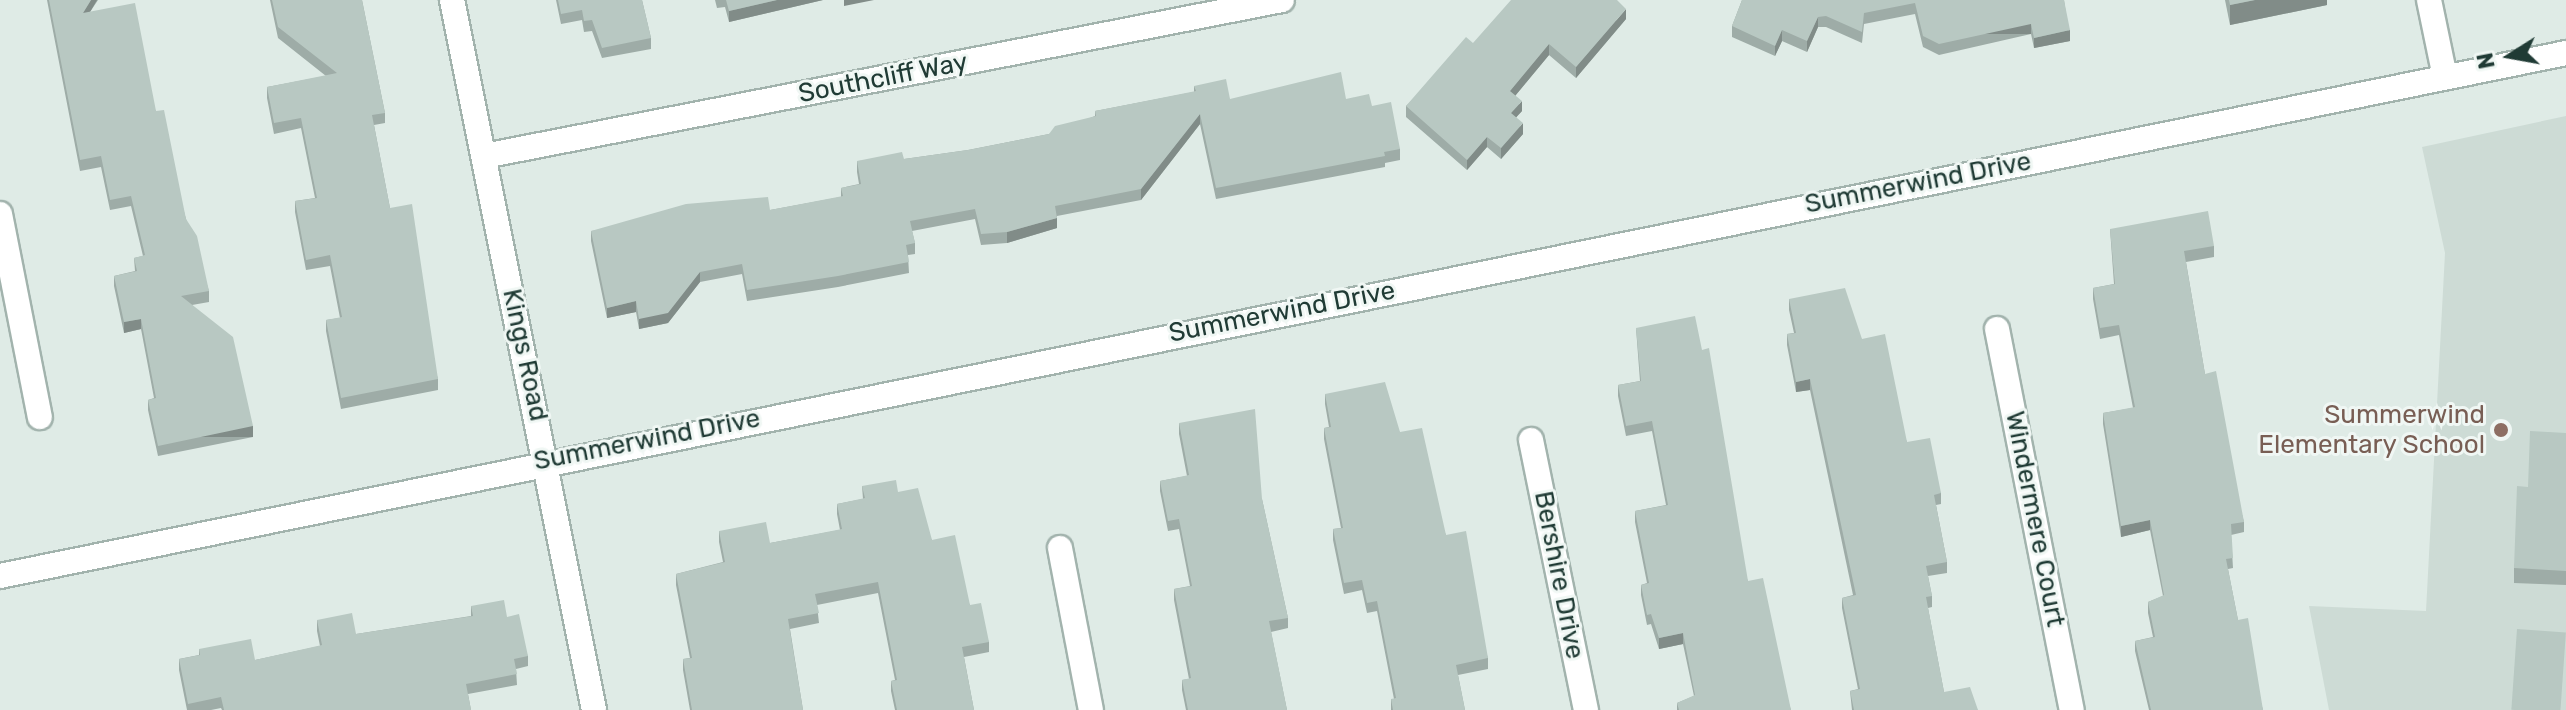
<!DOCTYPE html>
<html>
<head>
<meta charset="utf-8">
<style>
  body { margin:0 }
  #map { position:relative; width:2566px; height:710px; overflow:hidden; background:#dfebe6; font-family:Rubik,sans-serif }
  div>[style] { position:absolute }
  .built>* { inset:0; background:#cddbd5 }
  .roads { filter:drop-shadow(2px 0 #a2b3ad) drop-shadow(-2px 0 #a2b3ad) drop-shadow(0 2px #a2b3ad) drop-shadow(0 -2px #a2b3ad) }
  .minor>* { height:24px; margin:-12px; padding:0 12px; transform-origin:12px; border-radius:12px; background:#fff }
  .tertiary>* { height:24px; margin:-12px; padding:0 12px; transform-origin:12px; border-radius:12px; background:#fff }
  .wall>* { inset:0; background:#9eaca7 }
  .shaded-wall>* { inset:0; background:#818c88; transform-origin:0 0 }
  .building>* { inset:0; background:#b8c8c2; transform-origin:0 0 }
  .dots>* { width:22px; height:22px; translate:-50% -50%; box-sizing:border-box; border:4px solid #f0f7f4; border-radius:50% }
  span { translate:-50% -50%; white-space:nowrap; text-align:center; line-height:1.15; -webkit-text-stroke:6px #f0f7f4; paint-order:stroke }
  .street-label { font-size:26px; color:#203b35 }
  .education-label { font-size:26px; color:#785e54 }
  .right { translate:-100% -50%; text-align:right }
  .north { position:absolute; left:2470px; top:16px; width:80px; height:80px; -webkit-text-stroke:6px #f0f7f4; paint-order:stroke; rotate:259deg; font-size:22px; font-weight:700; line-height:32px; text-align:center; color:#203b35 }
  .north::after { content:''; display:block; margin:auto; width:28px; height:36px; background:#203b35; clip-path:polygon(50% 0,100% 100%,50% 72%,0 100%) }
</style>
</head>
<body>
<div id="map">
  <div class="built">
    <div style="clip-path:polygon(2566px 116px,2566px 710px,2329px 710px,2309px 606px,2426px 611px,2445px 253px,2422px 147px)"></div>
  </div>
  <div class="roads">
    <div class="minor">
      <div style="left:452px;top:0;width:724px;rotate:78.69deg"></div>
      <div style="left:2429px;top:0;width:79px;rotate:78.3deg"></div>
      <div style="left:484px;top:156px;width:813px;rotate:-11.06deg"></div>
      <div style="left:0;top:214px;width:207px;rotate:78.9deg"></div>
      <div style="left:1997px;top:329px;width:388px;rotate:78.9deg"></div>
      <div style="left:1531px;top:440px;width:276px;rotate:78.5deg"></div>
      <div style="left:1060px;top:548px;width:165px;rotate:79.2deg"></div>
    </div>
    <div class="tertiary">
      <div style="left:0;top:576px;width:2619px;rotate:-11.52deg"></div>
    </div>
  </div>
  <div class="wall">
    <div style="clip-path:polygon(47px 0,98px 0,90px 12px,156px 111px,186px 219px,209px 291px,209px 302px,192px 305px,253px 437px,158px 456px,148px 410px,148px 400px,154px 398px,141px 329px,124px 333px,114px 286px,114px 276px,135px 271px,134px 258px,143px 256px,131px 206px,110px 210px,101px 167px,80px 171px)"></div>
    <div style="clip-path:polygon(270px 0,362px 0,385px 113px,385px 123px,374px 125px,390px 208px,438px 379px,438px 390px,341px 409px,326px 331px,326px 320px,340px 318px,330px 266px,306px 270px,295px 212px,295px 201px,315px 198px,301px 128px,274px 134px,267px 98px,267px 87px,326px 76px,278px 38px)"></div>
    <div style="clip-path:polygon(556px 0,642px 0,651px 38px,651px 49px,602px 58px,592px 31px,584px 32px,582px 20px,561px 24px)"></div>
    <div style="clip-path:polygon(715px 0,823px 0,729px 22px,725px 7px,717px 8px)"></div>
    <div style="clip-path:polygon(1742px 0,2064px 0,2070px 41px,2034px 48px,2031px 34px,1939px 55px,1923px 47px,1915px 14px,1864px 24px,1862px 43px,1826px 27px,1818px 27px,1807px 52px,1782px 41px,1775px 56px,1732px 37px,1732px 26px)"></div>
    <div style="clip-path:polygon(2225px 0,2327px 0,2327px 5px,2230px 25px)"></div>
    <div style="clip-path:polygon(1626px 19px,1576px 78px,1549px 55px,1515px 96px,1522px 111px,1516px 117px,1523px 134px,1501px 159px,1487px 147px,1467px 170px,1406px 117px,1406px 106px,1473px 43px)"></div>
    <div style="clip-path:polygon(1194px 86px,1230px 99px,1346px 99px,1372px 106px,1400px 149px,1400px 160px,1385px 163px,1385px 167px,1216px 199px,1200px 124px,1141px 200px,1057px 216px,1057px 228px,1007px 243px,981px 245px,975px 219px,912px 231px,915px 243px,915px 254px,908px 255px,909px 273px,838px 287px,747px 301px,742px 274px,700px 282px,668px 323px,639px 329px,636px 312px,607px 318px,591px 241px,591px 231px,770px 210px,841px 197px,841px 188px,859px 184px,857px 172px,857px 161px,904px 159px,968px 150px,1049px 134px,1095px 116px,1095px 111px,1194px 92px)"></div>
    <div style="clip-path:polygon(2110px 229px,2214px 246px,2214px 257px,2186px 262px,2205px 374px,2244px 522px,2244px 532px,2231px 535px,2233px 568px,2228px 569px,2238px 620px,2263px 710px,2149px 710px,2135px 651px,2135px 641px,2153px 637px,2148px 613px,2148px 602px,2163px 596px,2150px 530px,2121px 537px,2103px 424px,2103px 413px,2133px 408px,2119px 335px,2100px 339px,2093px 299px,2093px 288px,2114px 284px)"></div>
    <div style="clip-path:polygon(1789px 299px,1862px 339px,1907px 442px,1941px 493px,1941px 504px,1936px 505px,1947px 562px,1947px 573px,1928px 576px,1932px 596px,1932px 607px,1928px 608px,1944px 692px,1978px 710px,1852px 710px,1850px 691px,1858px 689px,1842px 608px,1842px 598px,1853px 595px,1810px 390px,1796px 392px,1787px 345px,1787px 334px,1794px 333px,1789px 310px)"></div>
    <div style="clip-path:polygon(1636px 328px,1748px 581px,1791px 710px,1677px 710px,1677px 703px,1694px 696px,1683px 644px,1659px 649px,1651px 624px,1647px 625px,1641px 595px,1641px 585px,1647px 583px,1635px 522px,1635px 511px,1666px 505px,1652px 431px,1626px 436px,1618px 396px,1618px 385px,1640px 381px)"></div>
    <div style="clip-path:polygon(1325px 394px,1400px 432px,1446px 535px,1488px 658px,1488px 669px,1458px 675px,1465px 710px,1391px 710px,1391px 699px,1394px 699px,1377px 611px,1367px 613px,1362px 590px,1344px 594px,1333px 540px,1333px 529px,1341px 528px,1324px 439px,1324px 428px,1329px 427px,1325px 404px)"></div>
    <div style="clip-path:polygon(1179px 423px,1262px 499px,1288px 618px,1288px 628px,1271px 632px,1287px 710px,1186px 710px,1182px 690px,1182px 680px,1189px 679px,1174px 600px,1174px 589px,1190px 586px,1179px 529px,1168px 531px,1160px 491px,1160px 481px,1187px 476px,1179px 434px)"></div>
    <div style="clip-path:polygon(2566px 433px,2566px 585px,2514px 583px,2514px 568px,2528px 487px)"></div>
    <div style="clip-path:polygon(862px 486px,898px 492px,932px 540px,970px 605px,989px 642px,989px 652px,964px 657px,974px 710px,895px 710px,891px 691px,891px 681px,895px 680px,878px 593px,817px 605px,819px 623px,790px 629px,803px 710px,690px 710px,683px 670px,683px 659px,690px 658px,676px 585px,676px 574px,723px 562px,719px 542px,719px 531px,770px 543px,840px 530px,837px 514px,837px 504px,863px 499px)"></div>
    <div style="clip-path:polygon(471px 606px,507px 617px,528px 656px,528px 666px,516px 669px,517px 685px,468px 694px,471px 710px,222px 710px,221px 708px,211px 710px,187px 710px,179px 670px,179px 659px,199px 655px,199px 649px,255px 660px,320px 646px,317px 631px,317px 620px,356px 634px,471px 616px)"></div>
  </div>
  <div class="shaded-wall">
    <div style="clip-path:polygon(91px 0,97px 0,83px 24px,83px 13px)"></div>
    <div style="clip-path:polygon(777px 0,823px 0,729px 22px,729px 11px)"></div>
    <div style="clip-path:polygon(844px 0,874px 0,844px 6px)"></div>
    <div style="clip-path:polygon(2255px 0,2327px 0,2327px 5px,2230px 25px,2230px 5px)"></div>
    <div style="clip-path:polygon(1626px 9px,1626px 19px,1576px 78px,1576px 67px)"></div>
    <div style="clip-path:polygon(1818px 17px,1818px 27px,1807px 52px,1807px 41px)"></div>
    <div style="left:2031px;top:24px;width:10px;height:94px;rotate:90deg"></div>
    <div style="clip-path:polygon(1782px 30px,1782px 41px,1775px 56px,1775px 46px)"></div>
    <div style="clip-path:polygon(2070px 30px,2070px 41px,2034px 48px,2034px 38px)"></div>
    <div style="clip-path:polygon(1549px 44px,1549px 55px,1510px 102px,1510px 91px)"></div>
    <div style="clip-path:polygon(1522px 101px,1522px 111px,1511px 123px,1511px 113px)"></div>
    <div style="clip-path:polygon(1200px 114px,1200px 124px,1141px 200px,1141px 189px)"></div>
    <div style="clip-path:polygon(1523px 123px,1523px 134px,1501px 159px,1501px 148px)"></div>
    <div style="clip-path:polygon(1487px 137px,1487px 147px,1467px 170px,1467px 160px)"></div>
    <div style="clip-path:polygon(1057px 218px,1057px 228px,1007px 243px,1007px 232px)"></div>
    <div style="clip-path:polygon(700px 272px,700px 282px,668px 323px,639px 329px,639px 319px)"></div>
    <div style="clip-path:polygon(636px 301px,636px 312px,607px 318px,607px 308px)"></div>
    <div style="clip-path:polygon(141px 319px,141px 329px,124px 333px,124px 322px)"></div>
    <div style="clip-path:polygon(1810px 379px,1810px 390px,1796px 392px,1796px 382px)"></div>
    <div style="left:253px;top:426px;width:11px;height:97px;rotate:90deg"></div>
    <div style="clip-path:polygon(2150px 520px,2150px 530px,2121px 537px,2121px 526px)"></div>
    <div style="clip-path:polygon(1683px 633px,1683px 644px,1659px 649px,1659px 638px)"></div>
  </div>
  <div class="building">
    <div style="clip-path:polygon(49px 0,91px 0,83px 13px,135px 3px,156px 111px,164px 110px,186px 219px,197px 236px,209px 291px,181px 296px,233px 337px,253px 426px,158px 446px,148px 400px,156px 398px,141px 319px,124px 322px,114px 276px,137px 271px,134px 258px,145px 255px,131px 196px,110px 200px,101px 156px,80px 160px)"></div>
    <div style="clip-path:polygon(272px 0,362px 0,385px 113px,372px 115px,390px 208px,412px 204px,438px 379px,341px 398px,326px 320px,342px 317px,330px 255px,306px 260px,295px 201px,317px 198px,301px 118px,274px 123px,267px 87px,337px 73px,278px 27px)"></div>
    <div style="clip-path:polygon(558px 0,642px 0,651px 38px,602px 48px,592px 20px,584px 21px,582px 10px,561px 14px)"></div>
    <div style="clip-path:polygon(726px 0,777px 0,729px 11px)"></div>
    <div style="clip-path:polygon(1511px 0,1617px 0,1626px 9px,1576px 67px,1549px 44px,1510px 91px,1522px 101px,1511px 113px,1523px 123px,1501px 148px,1487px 137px,1467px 160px,1406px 106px,1466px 37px,1473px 43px)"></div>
    <div style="clip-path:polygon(1742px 0,2064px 0,2070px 30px,2034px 38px,2031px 24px,1939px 44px,1923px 36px,1915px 3px,1864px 13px,1862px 32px,1826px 16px,1818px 17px,1807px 41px,1782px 30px,1775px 46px,1732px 26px)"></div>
    <div style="clip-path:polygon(2229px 0,2255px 0,2230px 5px)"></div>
    <div style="clip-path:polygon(1341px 72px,1346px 99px,1369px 94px,1372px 106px,1391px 102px,1400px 149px,1384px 152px,1385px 156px,1216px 188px,1200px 114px,1141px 189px,1055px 206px,1057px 218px,1007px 232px,981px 234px,975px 209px,910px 221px,915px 243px,906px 245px,909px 262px,838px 276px,747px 290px,742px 264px,700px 272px,668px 313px,639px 319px,636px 301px,607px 308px,591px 231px,686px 204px,768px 197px,770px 210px,843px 196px,841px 188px,861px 184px,857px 161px,902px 152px,904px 159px,968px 150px,1049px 134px,1055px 126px,1096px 116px,1095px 111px,1196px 91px,1194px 86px,1226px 79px,1230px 99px)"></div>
    <div style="clip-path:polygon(2208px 211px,2214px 246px,2184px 251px,2205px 374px,2216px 371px,2244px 522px,2231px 524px,2233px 558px,2226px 559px,2238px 620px,2248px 618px,2263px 710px,2151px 710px,2135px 641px,2155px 637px,2148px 602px,2164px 595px,2150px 520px,2121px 526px,2103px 413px,2135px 407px,2119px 325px,2100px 328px,2093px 288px,2115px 284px,2110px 229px)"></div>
    <div style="clip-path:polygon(1845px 288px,1862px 339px,1885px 334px,1907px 442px,1930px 438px,1941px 493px,1934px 495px,1947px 562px,1926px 566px,1932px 596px,1926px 597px,1944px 692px,1970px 687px,1978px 710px,1854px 710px,1850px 691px,1860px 689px,1842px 598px,1856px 595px,1810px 379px,1796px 382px,1787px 334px,1796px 333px,1789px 299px)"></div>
    <div style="clip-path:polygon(1695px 316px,1702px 350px,1709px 348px,1748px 581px,1763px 578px,1791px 710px,1679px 710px,1677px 703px,1695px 695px,1683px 633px,1659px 638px,1651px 614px,1647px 615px,1641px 585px,1649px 583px,1635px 511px,1668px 505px,1652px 421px,1626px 426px,1618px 385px,1641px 381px,1636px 328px)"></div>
    <div style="clip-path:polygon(1385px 382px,1400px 432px,1422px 428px,1446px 535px,1466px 531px,1488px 658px,1456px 665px,1465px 710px,1393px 710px,1391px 699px,1396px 698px,1377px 601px,1367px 603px,1362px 580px,1344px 583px,1333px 529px,1343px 528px,1324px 428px,1331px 427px,1325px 394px)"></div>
    <div style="clip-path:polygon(1255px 409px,1262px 499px,1288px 618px,1269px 621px,1287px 710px,1188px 710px,1182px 680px,1191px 678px,1174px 589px,1192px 586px,1179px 519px,1168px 521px,1160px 481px,1189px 475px,1179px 423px)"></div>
    <div style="clip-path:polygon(2530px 431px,2566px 433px,2566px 571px,2514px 568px,2517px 486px,2528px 487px)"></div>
    <div style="clip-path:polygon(896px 480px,898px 492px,918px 488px,932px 540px,955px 535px,970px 605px,981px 603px,989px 642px,962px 647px,974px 710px,897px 710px,891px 681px,897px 680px,878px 582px,815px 594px,819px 613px,788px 619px,803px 710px,692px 710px,683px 659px,692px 658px,676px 574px,725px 562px,719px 531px,766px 522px,770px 543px,842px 529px,837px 504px,865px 498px,862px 486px)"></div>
    <div style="clip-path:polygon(504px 600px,507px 617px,519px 614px,528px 656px,514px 659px,517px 674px,466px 684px,471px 710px,224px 710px,221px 697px,188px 704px,179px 659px,200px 655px,199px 649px,251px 639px,255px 660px,322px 645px,317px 620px,352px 613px,356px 634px,473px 616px,471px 606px)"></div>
    <div style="left:2517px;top:629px;width:49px;height:81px;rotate:4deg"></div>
  </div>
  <div class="dots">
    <div style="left:2501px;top:430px;background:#8d6e63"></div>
  </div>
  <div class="street-label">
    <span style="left:883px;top:78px;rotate:-11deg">Southcliff Way</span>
    <span style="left:1918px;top:183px;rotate:-11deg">Summerwind Drive</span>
    <span style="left:1282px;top:312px;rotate:-11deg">Summerwind Drive</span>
    <span style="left:525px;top:355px;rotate:78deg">Kings Road</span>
    <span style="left:647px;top:440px;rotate:-11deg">Summerwind Drive</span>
    <span style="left:2035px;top:519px;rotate:79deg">Windermere Court</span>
    <span style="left:1559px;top:575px;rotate:79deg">Bershire Drive</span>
  </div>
  <div class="education-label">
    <span class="right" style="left:2485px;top:430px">Summerwind<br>Elementary School</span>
  </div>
  <div class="north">N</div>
</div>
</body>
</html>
